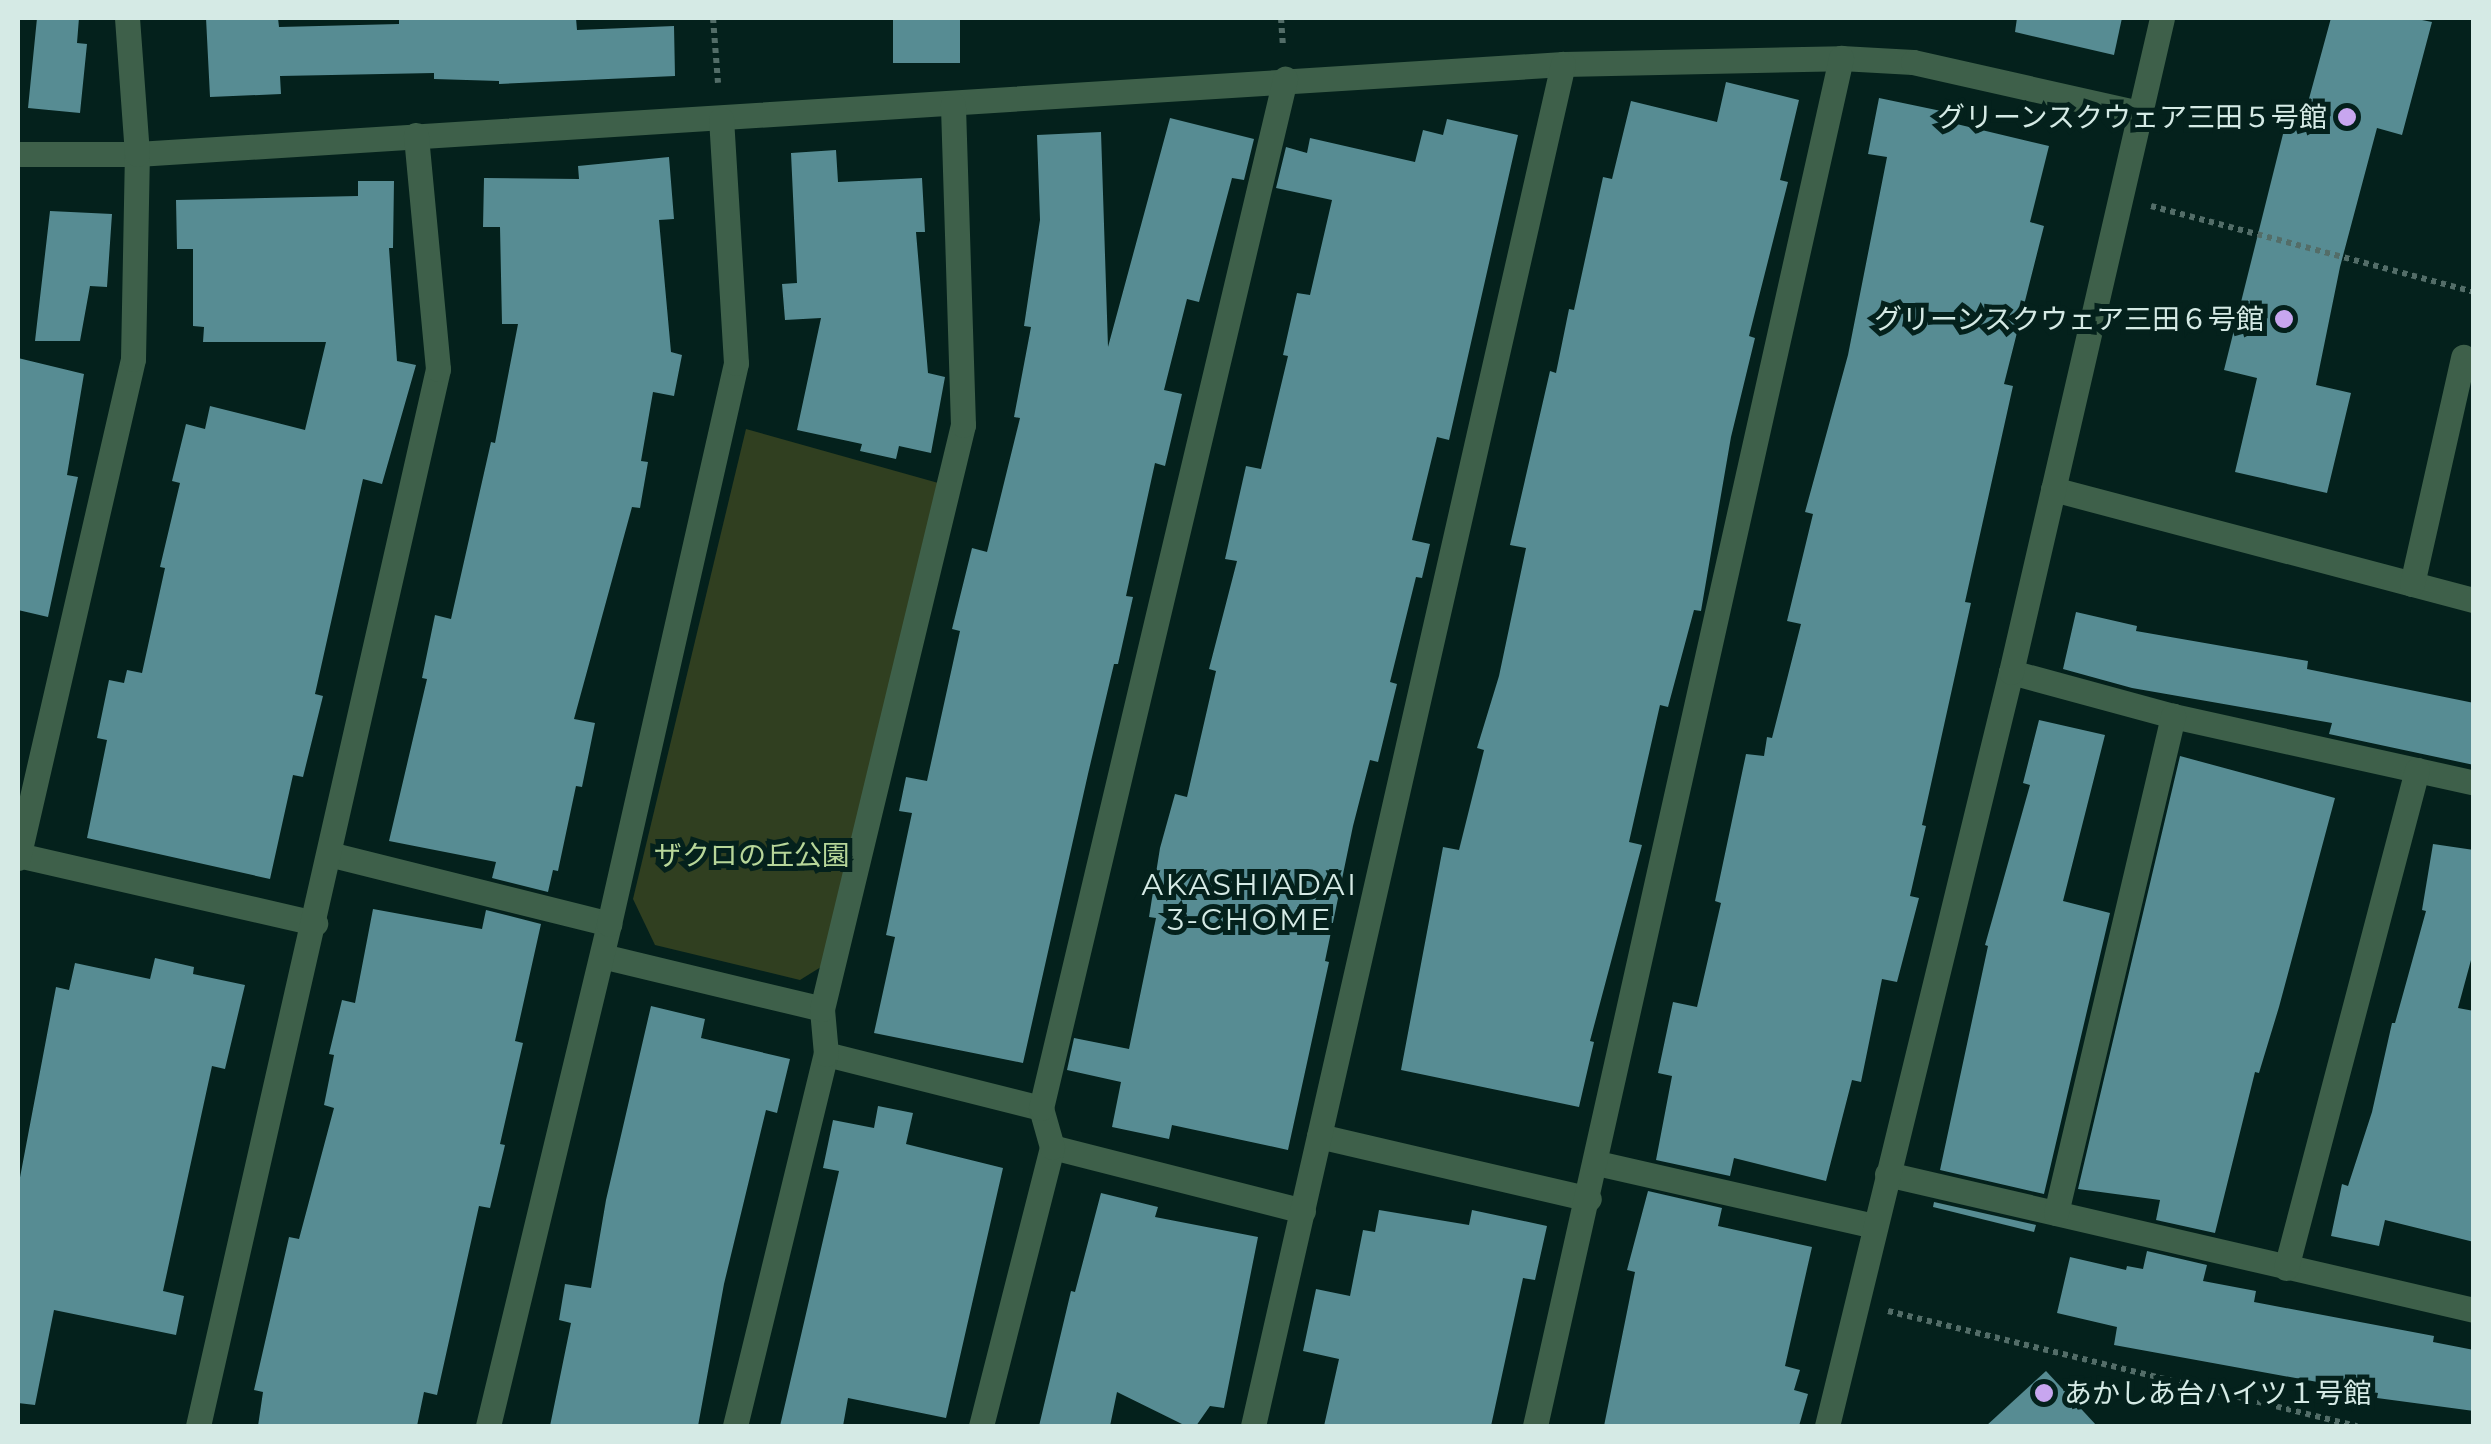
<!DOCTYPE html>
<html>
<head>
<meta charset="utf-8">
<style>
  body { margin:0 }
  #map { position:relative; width:2491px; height:1444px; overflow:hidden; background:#04211c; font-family:Montserrat,"Noto Sans JP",sans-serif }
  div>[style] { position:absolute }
  .green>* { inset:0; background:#303f20 }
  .building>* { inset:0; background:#578c93; transform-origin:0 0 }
  .path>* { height:6px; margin-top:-3px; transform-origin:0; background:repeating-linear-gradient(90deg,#536d68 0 5px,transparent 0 10px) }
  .minor>* { height:25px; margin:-12.5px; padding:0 12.5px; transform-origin:12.5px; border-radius:12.5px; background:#3e604a }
  .dots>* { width:28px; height:28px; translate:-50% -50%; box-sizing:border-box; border:5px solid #04211c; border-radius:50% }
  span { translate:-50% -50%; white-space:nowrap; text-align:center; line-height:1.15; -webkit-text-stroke:10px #04211c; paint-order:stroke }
  .poi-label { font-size:28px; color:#d5eae5 }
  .right { translate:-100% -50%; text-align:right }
  .left { translate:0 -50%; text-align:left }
  .park-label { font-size:28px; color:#b7d699 }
  .neighbourhood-label { font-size:30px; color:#d5eae5; letter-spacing:2.5px }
  .frame { position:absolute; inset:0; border:20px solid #d5eae5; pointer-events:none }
</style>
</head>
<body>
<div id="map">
  <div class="green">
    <div style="clip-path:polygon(746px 429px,949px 486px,837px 957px,800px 980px,655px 945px,633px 899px)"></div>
  </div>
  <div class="building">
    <div style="clip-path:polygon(37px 18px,79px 18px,77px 43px,87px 44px,80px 113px,28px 108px)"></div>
    <div style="clip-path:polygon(206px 18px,278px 18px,279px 27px,399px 24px,399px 18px,576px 18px,577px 30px,674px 26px,675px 76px,499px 84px,499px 81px,434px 79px,434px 73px,280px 76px,281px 94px,210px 97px)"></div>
    <div style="left:893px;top:18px;width:67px;height:45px"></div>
    <div style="clip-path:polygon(2017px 18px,2122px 18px,2114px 55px,2015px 32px)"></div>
    <div style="clip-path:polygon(2331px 18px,2412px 18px,2432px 22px,2402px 135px,2377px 128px,2340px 267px,2316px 385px,2351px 393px,2327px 493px,2235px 472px,2257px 378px,2224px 370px,2291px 102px,2307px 106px)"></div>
    <div style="clip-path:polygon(1726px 82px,1799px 100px,1780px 180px,1788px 182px,1749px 336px,1755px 338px,1731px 437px,1701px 611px,1694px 610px,1668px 707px,1660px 705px,1629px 842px,1642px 845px,1590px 1041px,1594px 1042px,1579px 1107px,1401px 1070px,1443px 847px,1459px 850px,1484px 750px,1477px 748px,1499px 676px,1526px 548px,1510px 545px,1550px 371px,1556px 373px,1569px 309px,1574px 310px,1603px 177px,1612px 179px,1631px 101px,1717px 122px)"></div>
    <div style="clip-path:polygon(1879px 98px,1946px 112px,1944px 121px,2049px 146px,2030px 222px,2044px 226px,2004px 384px,2013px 386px,1965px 602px,1971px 603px,1922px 825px,1926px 826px,1910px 896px,1919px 898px,1897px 982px,1882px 979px,1861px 1082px,1852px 1080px,1826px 1181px,1734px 1158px,1730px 1176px,1656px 1160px,1672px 1076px,1658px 1073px,1673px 1002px,1697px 1007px,1721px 903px,1715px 901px,1746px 754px,1764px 756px,1767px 737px,1772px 738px,1801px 624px,1787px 621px,1813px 514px,1805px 512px,1848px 355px,1887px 157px,1868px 154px)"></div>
    <div style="clip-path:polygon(1170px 118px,1254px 139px,1244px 180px,1232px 178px,1199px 302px,1187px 299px,1164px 390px,1182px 394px,1165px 466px,1155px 463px,1126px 596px,1133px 597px,1118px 664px,1114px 664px,1088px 774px,1023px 1063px,874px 1033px,895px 937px,886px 935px,912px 813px,899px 811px,906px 777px,927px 781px,960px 631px,952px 629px,972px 548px,987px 552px,1020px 418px,1014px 417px,1031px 327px,1024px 326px,1040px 220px,1037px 135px,1101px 132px,1108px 347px)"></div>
    <div style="clip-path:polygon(1447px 119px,1518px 135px,1449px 440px,1437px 437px,1412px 540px,1430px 544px,1422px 578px,1416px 577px,1390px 682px,1397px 684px,1378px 762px,1370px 760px,1353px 826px,1325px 961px,1329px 962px,1288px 1150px,1172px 1125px,1169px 1139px,1112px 1127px,1121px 1082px,1067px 1070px,1074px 1038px,1129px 1049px,1156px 918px,1149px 917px,1160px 848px,1175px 794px,1187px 797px,1216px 671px,1209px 669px,1237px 561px,1225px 559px,1246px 466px,1261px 469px,1288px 356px,1283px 355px,1297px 293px,1310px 295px,1332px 200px,1276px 188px,1286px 147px,1307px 153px,1310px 138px,1415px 162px,1423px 130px,1443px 135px)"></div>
    <div style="clip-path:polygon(836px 150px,838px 182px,922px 178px,925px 232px,916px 232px,928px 373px,945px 377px,931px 453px,899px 446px,896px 459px,860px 451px,862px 444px,797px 430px,821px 318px,785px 320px,782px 284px,797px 283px,791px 153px)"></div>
    <div style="clip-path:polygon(669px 157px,674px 219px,659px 220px,671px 352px,682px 355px,674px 396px,653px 392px,641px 461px,648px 462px,640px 508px,632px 507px,574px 719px,595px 723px,582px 787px,576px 786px,558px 871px,553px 870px,548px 892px,492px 878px,496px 862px,389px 841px,427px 679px,422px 678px,435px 615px,451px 619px,491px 442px,495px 443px,518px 324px,502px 324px,500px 227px,483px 227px,484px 178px,579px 179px,578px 166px)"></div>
    <div style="clip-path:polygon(358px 181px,394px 181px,393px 248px,389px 248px,397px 361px,416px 365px,382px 484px,363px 479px,315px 694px,323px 696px,303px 777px,293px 775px,270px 879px,87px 838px,107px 740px,97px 738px,109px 680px,124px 683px,127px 670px,142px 673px,165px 568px,160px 567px,180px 483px,172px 481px,186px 424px,205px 429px,210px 406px,305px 430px,326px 342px,203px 342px,204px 327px,193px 326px,193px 249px,177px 249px,176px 200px,358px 196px)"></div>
    <div style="clip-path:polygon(50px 211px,112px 214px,107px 287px,90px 286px,80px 341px,35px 341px)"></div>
    <div style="clip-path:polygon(18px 358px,84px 374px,67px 475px,78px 477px,48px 617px,18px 610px)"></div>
    <div style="clip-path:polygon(2076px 612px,2137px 626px,2136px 631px,2308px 661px,2307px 669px,2474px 703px,2474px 765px,2329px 734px,2332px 723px,2132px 688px,2063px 669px)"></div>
    <div style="clip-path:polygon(2039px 720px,2105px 735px,2063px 901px,2110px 913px,2044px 1194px,1940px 1170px,1988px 946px,1985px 945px,2030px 785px,2023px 783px)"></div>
    <div style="clip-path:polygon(2180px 756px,2335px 798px,2279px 1007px,2259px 1073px,2255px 1072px,2215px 1233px,2156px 1220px,2160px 1200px,2078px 1189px)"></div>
    <div style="clip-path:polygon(2433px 844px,2474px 850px,2474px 949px,2458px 1008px,2474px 1011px,2474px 1242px,2385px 1220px,2379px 1246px,2331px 1236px,2342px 1184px,2348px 1186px,2372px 1112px,2392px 1023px,2395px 1023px,2426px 911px,2422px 910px)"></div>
    <div style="clip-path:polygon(373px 909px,482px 929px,486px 910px,541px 924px,515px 1041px,523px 1043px,500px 1144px,505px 1145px,490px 1208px,479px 1206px,437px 1395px,424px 1392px,417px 1426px,258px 1426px,263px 1392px,254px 1390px,289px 1237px,299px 1239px,334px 1108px,324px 1105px,334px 1055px,329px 1054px,342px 1000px,355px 1003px)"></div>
    <div style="clip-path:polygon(155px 958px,194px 967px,193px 974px,245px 985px,225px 1069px,212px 1066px,163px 1291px,184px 1296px,176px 1335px,54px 1310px,35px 1405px,18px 1403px,18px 1188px,56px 987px,69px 990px,75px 963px,150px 979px)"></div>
    <div style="clip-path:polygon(651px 1006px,705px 1019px,701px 1038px,790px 1059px,777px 1113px,766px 1110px,724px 1284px,698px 1426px,550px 1426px,571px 1323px,559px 1320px,565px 1284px,591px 1288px,606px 1200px)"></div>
    <div style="clip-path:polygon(878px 1106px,913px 1113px,906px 1144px,1003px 1168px,946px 1418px,848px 1398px,843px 1426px,780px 1426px,839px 1171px,823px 1168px,833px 1120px,874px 1128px)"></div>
    <div style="clip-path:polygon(1648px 1191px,1722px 1208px,1718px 1226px,1812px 1247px,1785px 1366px,1800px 1370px,1794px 1390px,1808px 1394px,1799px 1426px,1604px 1426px,1635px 1272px,1627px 1270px)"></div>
    <div style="clip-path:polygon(1101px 1193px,1158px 1207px,1155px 1217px,1258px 1237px,1224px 1408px,1210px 1406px,1196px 1426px,1186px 1426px,1117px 1392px,1110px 1426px,1039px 1426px,1071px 1291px,1075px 1292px)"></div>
    <div style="clip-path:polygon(1934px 1202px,2036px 1225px,2034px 1232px,1933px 1207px)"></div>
    <div style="clip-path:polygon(1379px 1210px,1469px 1225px,1472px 1210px,1547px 1226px,1535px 1280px,1523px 1278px,1491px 1426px,1324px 1426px,1339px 1359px,1303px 1351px,1316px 1289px,1350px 1296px,1363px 1230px,1375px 1232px)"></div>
    <div style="clip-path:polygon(2147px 1251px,2207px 1265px,2203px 1281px,2256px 1291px,2254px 1302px,2434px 1336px,2433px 1342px,2474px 1350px,2474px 1411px,2377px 1398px,2378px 1393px,2114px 1345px,2117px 1327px,2057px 1313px,2070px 1257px,2126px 1270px,2127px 1266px,2143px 1269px)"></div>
    <div style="clip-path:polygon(2046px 1371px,2097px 1426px,1986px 1426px)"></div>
  </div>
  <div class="path">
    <div style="left:713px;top:18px;width:65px;rotate:85.6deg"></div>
    <div style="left:1281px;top:18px;width:29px;rotate:86deg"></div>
    <div style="left:2151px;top:206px;width:334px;rotate:14.9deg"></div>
    <div style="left:1888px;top:1311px;width:483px;rotate:13.8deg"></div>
  </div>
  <div class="minor">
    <div style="left:18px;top:154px;width:119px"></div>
    <div style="left:137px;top:154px;width:1429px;rotate:-3.61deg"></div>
    <div style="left:1563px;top:64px;width:278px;rotate:-1.2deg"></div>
    <div style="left:1841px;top:58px;width:72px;rotate:3.2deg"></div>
    <div style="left:1913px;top:62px;width:233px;rotate:12.7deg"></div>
    <div style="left:2053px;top:489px;width:435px;rotate:14.8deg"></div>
    <div style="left:2412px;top:584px;width:233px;rotate:-77.3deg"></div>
    <div style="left:2011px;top:672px;width:168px;rotate:15.2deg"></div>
    <div style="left:2173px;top:716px;width:308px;rotate:12.5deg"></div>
    <div style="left:329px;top:854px;width:289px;rotate:14deg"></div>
    <div style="left:18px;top:855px;width:305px;rotate:12.9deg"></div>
    <div style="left:18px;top:858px;width:512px;rotate:-77.02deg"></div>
    <div style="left:133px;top:359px;width:205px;rotate:-88.9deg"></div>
    <div style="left:137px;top:154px;width:136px;rotate:-94.2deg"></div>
    <div style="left:602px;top:956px;width:226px;rotate:13.5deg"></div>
    <div style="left:826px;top:1054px;width:222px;rotate:14.1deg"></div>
    <div style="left:1319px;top:1136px;width:277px;rotate:13.1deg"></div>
    <div style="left:1052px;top:1147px;width:259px;rotate:14.3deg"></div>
    <div style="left:1597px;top:1163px;width:285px;rotate:12.8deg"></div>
    <div style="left:1887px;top:1174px;width:603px;rotate:13.04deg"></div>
    <div style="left:2056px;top:1213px;width:511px;rotate:-76.75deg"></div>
    <div style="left:2286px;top:1268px;width:515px;rotate:-75.26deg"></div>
    <div style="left:198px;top:1426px;width:1084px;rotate:-77.21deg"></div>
    <div style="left:438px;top:369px;width:235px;rotate:-95.4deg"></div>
    <div style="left:488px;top:1426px;width:516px;rotate:-76.45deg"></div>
    <div style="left:609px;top:924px;width:575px;rotate:-77.24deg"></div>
    <div style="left:736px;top:363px;width:244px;rotate:-93.5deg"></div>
    <div style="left:735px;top:1426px;width:383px;rotate:-76.3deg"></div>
    <div style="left:826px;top:1054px;width:45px;rotate:-95.1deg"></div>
    <div style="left:822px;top:1009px;width:601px;rotate:-76.43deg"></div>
    <div style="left:963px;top:425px;width:321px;rotate:-91.8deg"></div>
    <div style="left:981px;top:1426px;width:288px;rotate:-75.7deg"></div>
    <div style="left:1052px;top:1147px;width:41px;rotate:-105.8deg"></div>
    <div style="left:1041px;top:1108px;width:1058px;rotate:-76.66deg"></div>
    <div style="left:1253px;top:1426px;width:1397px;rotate:-77.18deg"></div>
    <div style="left:1535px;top:1426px;width:1402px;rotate:-77.39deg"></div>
    <div style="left:1827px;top:1426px;width:776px;rotate:-76.29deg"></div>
    <div style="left:2011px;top:672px;width:671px;rotate:-77deg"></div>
  </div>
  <div class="dots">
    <div style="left:2347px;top:117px;background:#c8a6ef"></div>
    <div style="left:2284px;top:319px;background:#c8a6ef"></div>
    <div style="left:2044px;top:1393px;background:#c8a6ef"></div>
  </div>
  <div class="poi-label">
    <span class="right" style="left:2327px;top:117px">グリーンスクウェア三田５号館</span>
    <span class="right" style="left:2264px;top:319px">グリーンスクウェア三田６号館</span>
    <span class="left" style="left:2064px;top:1393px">あかしあ台ハイツ１号館</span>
  </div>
  <div class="park-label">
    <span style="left:752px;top:855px">ザクロの丘公園</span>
  </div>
  <div class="neighbourhood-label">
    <span style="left:1250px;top:902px">AKASHIADAI<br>3-CHOME</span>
  </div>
  <div class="frame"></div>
</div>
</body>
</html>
